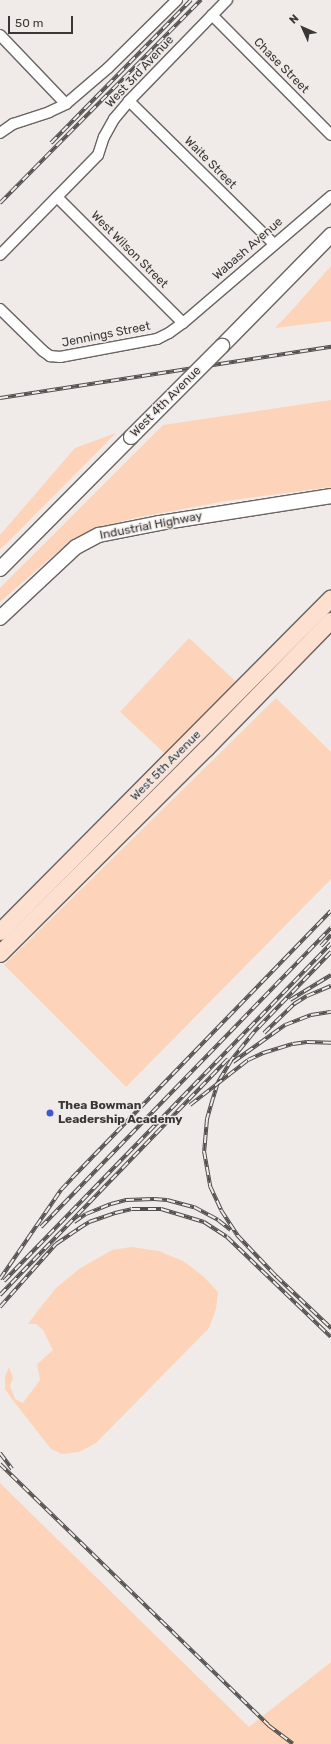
<!DOCTYPE html>
<html>
<head>
<meta charset="utf-8">
<style>
  body { margin:0 }
  #map { position:relative; width:331px; height:1744px; overflow:hidden; background:#f0ebe8; font-family:Rubik,sans-serif }
  div>[style] { position:absolute }
  .green>* { inset:0; background:#fdd3b9; transform-origin:0 0 }
  .roads { filter:drop-shadow(1px 0 #696462) drop-shadow(-1px 0 #696462) drop-shadow(0 1px #696462) drop-shadow(0 -1px #696462) }
  .street>* { height:10px; margin:-5px; padding:0 5px; transform-origin:5px; border-radius:5px; background:#fff }
  .secondary>* { height:14px; margin:-7px; padding:0 7px; transform-origin:7px; border-radius:7px; background:#fff }
  .primary>* { height:16px; margin:-8px; padding:0 8px; transform-origin:8px; border-radius:8px; background:#fde0cf }
  .rail>* { height:4px; margin-top:-2px; transform-origin:0; background:repeating-linear-gradient(90deg,#f0ebe8 0 8px,#514f4e 0 16px); box-sizing:border-box; border-block:1px solid #514f4e }
  .bridges { filter:drop-shadow(1px 0 #696462) drop-shadow(-1px 0 #696462) drop-shadow(0 1px #696462) drop-shadow(0 -1px #696462) }
  .secondary-bridge>* { height:14px; margin:-7px; padding:0 7px; transform-origin:7px; border-radius:7px; background:#fff }
  .dots>* { width:11px; height:11px; translate:-50% -50%; box-sizing:border-box; border:2px solid #f0ebe8; border-radius:50% }
  span { translate:-50% -50%; white-space:nowrap; text-align:center; line-height:1.15; -webkit-text-stroke:3px #f0ebe8; paint-order:stroke }
  .street-label { font-size:12px; color:#3a3837 }
  .poi-label { font-size:12px; color:#3a3837; font-weight:700 }
  .left { translate:0 -50%; text-align:left }
  .north { position:absolute; left:283px; top:8px; width:40px; height:40px; -webkit-text-stroke:3px #f0ebe8; paint-order:stroke; rotate:315deg; font-size:11px; font-weight:700; line-height:16px; text-align:center; color:#3a3837 }
  .north::after { content:''; display:block; margin:auto; width:14px; height:18px; background:#3a3837; clip-path:polygon(50% 0,100% 100%,50% 72%,0 100%) }
  .scale { position:absolute; left:8px; top:16px; width:65px; height:18px; box-sizing:border-box; border:2px solid #3a3837; border-top:0; padding-left:5px; font-size:12px; line-height:14px; white-space:nowrap; color:#3a3837; -webkit-text-stroke:3px #f0ebe8; paint-order:stroke }
</style>
</head>
<body>
<div id="map">
  <div class="green">
    <div style="clip-path:polygon(331px 266px,331px 321px,275px 328px,293px 309px)"></div>
    <div style="clip-path:polygon(331px 400px,331px 487px,226px 501px,134px 518px,99px 528px,63px 547px,0 602px,0 588px,163px 425px)"></div>
    <div style="clip-path:polygon(116px 433px,8px 542px,0 549px,0 535px,75px 448px)"></div>
    <div style="left:189px;top:638px;width:66px;height:101px;rotate:43deg"></div>
    <div style="clip-path:polygon(276px 698px,331px 752px,331px 879px,126px 1087px,4px 965px)"></div>
    <div style="clip-path:polygon(131px 1247px,159px 1251px,183px 1261px,203px 1276px,218px 1292px,216px 1309px,209px 1328px,96px 1443px,79px 1452px,62px 1454px,51px 1449px,12px 1399px,5px 1389px,5px 1377px,9px 1367px,13px 1378px,10px 1386px,15px 1399px,23px 1403px,40px 1380px,37px 1364px,53px 1350px,43px 1330px,36px 1324px,28px 1324px,36px 1313px,56px 1288px,79px 1269px,112px 1250px)"></div>
    <div style="clip-path:polygon(0 1483px,249px 1727px,331px 1662px,331px 1744px,0 1744px)"></div>
  </div>
  <div class="roads">
    <div class="street">
      <div style="left:212px;top:15px;width:169px;rotate:45.2deg"></div>
      <div style="left:0;top:35px;width:95px;rotate:46.3deg"></div>
      <div style="left:129px;top:101px;width:204px;rotate:44.6deg"></div>
      <div style="left:0;top:133px;width:16px;rotate:-35deg"></div>
      <div style="left:13px;top:124px;width:38px;rotate:-18deg"></div>
      <div style="left:49px;top:112px;width:19px;rotate:-25deg"></div>
      <div style="left:66px;top:104px;width:55px;rotate:-40.6deg"></div>
      <div style="left:108px;top:68px;width:97px;rotate:-44.6deg"></div>
      <div style="left:57px;top:197px;width:178px;rotate:45deg"></div>
      <div style="left:0;top:255px;width:140px;rotate:-45.6deg"></div>
      <div style="left:98px;top:155px;width:19px;rotate:-72deg"></div>
      <div style="left:104px;top:137px;width:21px;rotate:-61deg"></div>
      <div style="left:114px;top:119px;width:23px;rotate:-50deg"></div>
      <div style="left:129px;top:101px;width:141px;rotate:-45.9deg"></div>
      <div style="left:0;top:309px;width:60px;rotate:44.3deg"></div>
      <div style="left:43px;top:351px;width:9px;rotate:36deg"></div>
      <div style="left:50px;top:356px;width:10px;rotate:6deg"></div>
      <div style="left:60px;top:357px;width:99px;rotate:-10.5deg"></div>
      <div style="left:157px;top:339px;width:13px;rotate:-27deg"></div>
      <div style="left:169px;top:333px;width:17px;rotate:-36deg"></div>
      <div style="left:183px;top:323px;width:195px;rotate:-40.6deg"></div>
    </div>
    <div class="secondary">
      <div style="left:222px;top:346px;width:156px;rotate:-45.5deg"></div>
      <div style="left:0;top:569px;width:186px;rotate:-45.2deg"></div>
      <div style="left:0;top:618px;width:104px;rotate:-43.1deg"></div>
      <div style="left:76px;top:547px;width:26px;rotate:-28deg"></div>
      <div style="left:99px;top:535px;width:61px;rotate:-11.3deg"></div>
      <div style="left:159px;top:523px;width:174px;rotate:-8.9deg"></div>
    </div>
    <div class="primary">
      <div style="left:0;top:932px;width:470px;rotate:-45.2deg"></div>
      <div style="left:0;top:954px;width:291px;rotate:-44.9deg"></div>
      <div style="left:206px;top:749px;width:179px;rotate:-45.7deg"></div>
    </div>
  </div>
  <div class="rail">
    <div style="left:51px;top:143px;width:200px;rotate:-45.6deg"></div>
    <div style="left:0;top:203px;width:286px;rotate:-45.3deg"></div>
    <div style="left:0;top:398px;width:335px;rotate:-8.8deg"></div>
    <div style="left:321px;top:946px;width:15px;rotate:-48deg"></div>
    <div style="left:331px;top:952px;width:111px;rotate:133.9deg"></div>
    <div style="left:254px;top:1032px;width:35px;rotate:129deg"></div>
    <div style="left:232px;top:1059px;width:27px;rotate:121deg"></div>
    <div style="left:218px;top:1082px;width:17px;rotate:107deg"></div>
    <div style="left:213px;top:1098px;width:22px;rotate:106deg"></div>
    <div style="left:207px;top:1119px;width:32px;rotate:95deg"></div>
    <div style="left:204px;top:1151px;width:36px;rotate:80deg"></div>
    <div style="left:210px;top:1186px;width:26px;rotate:65deg"></div>
    <div style="left:221px;top:1210px;width:30px;rotate:57deg"></div>
    <div style="left:237px;top:1235px;width:57px;rotate:46.4deg"></div>
    <div style="left:276px;top:1276px;width:76px;rotate:43.4deg"></div>
    <div style="left:290px;top:1000px;width:48px;rotate:-31.4deg"></div>
    <div style="left:264px;top:1033px;width:42px;rotate:-44deg"></div>
    <div style="left:294px;top:1004px;width:15px;rotate:-32deg"></div>
    <div style="left:307px;top:996px;width:26px;rotate:-23deg"></div>
    <div style="left:233px;top:1062px;width:64px;rotate:-35.4deg"></div>
    <div style="left:285px;top:1025px;width:28px;rotate:-21deg"></div>
    <div style="left:311px;top:1015px;width:20px;rotate:-9deg"></div>
    <div style="left:190px;top:1105px;width:73px;rotate:-37.8deg"></div>
    <div style="left:248px;top:1060px;width:17px;rotate:-25deg"></div>
    <div style="left:263px;top:1053px;width:31px;rotate:-17deg"></div>
    <div style="left:293px;top:1044px;width:14px;rotate:-8deg"></div>
    <div style="left:307px;top:1042px;width:24px;rotate:2deg"></div>
    <div style="left:74px;top:1222px;width:14px;rotate:-34deg"></div>
    <div style="left:86px;top:1214px;width:27px;rotate:-22deg"></div>
    <div style="left:111px;top:1204px;width:16px;rotate:-15deg"></div>
    <div style="left:126px;top:1200px;width:28px;rotate:-2deg"></div>
    <div style="left:154px;top:1199px;width:13px;rotate:4deg"></div>
    <div style="left:167px;top:1200px;width:28px;rotate:15deg"></div>
    <div style="left:194px;top:1207px;width:27px;rotate:28deg"></div>
    <div style="left:218px;top:1220px;width:16px;rotate:38deg"></div>
    <div style="left:41px;top:1227px;width:417px;rotate:-45.9deg"></div>
    <div style="left:0;top:1279px;width:108px;rotate:-55.6deg"></div>
    <div style="left:61px;top:1190px;width:16px;rotate:-47deg"></div>
    <div style="left:72px;top:1178px;width:372px;rotate:-45.9deg"></div>
    <div style="left:4px;top:1281px;width:470px;rotate:-45.9deg"></div>
    <div style="left:0;top:1295px;width:328px;rotate:-46deg"></div>
    <div style="left:0;top:1307px;width:84px;rotate:-48.4deg"></div>
    <div style="left:56px;top:1244px;width:27px;rotate:-34deg"></div>
    <div style="left:78px;top:1229px;width:13px;rotate:-32deg"></div>
    <div style="left:89px;top:1222px;width:28px;rotate:-19deg"></div>
    <div style="left:115px;top:1213px;width:17px;rotate:-13deg"></div>
    <div style="left:132px;top:1209px;width:29px"></div>
    <div style="left:161px;top:1209px;width:45px;rotate:16.8deg"></div>
    <div style="left:204px;top:1222px;width:27px;rotate:33deg"></div>
    <div style="left:227px;top:1237px;width:144px;rotate:43.9deg"></div>
    <div style="left:0;top:1453px;width:20px;rotate:53deg"></div>
    <div style="left:0;top:1464px;width:374px;rotate:44.2deg"></div>
    <div style="left:268px;top:1725px;width:31px;rotate:37deg"></div>
  </div>
  <div class="bridges">
    <div class="secondary-bridge">
      <div style="left:131px;top:437px;width:129px;rotate:-45deg"></div>
    </div>
  </div>
  <div class="dots">
    <div style="left:50px;top:1113px;background:#3f59cc"></div>
  </div>
  <div class="street-label">
    <span style="left:281px;top:66px;rotate:45deg">Chase Street</span>
    <span style="left:140px;top:72px;rotate:-47deg">West 3rd Avenue</span>
    <span style="left:210px;top:163px;rotate:45deg">Waite Street</span>
    <span style="left:248px;top:249px;rotate:-41deg">Wabash Avenue</span>
    <span style="left:129px;top:250px;rotate:45deg">West Wilson Street</span>
    <span style="left:106px;top:335px;rotate:-11deg">Jennings Street</span>
    <span style="left:166px;top:402px;rotate:-45deg">West 4th Avenue</span>
    <span style="left:151px;top:526px;rotate:-11deg">Industrial Highway</span>
    <span style="left:166px;top:766px;rotate:-45deg">West 5th Avenue</span>
  </div>
  <div class="poi-label">
    <span class="left" style="left:58px;top:1113px">Thea Bowman<br>Leadership Academy</span>
  </div>
  <div class="north">N</div>
  <div class="scale">50 m</div>
</div>
</body>
</html>
